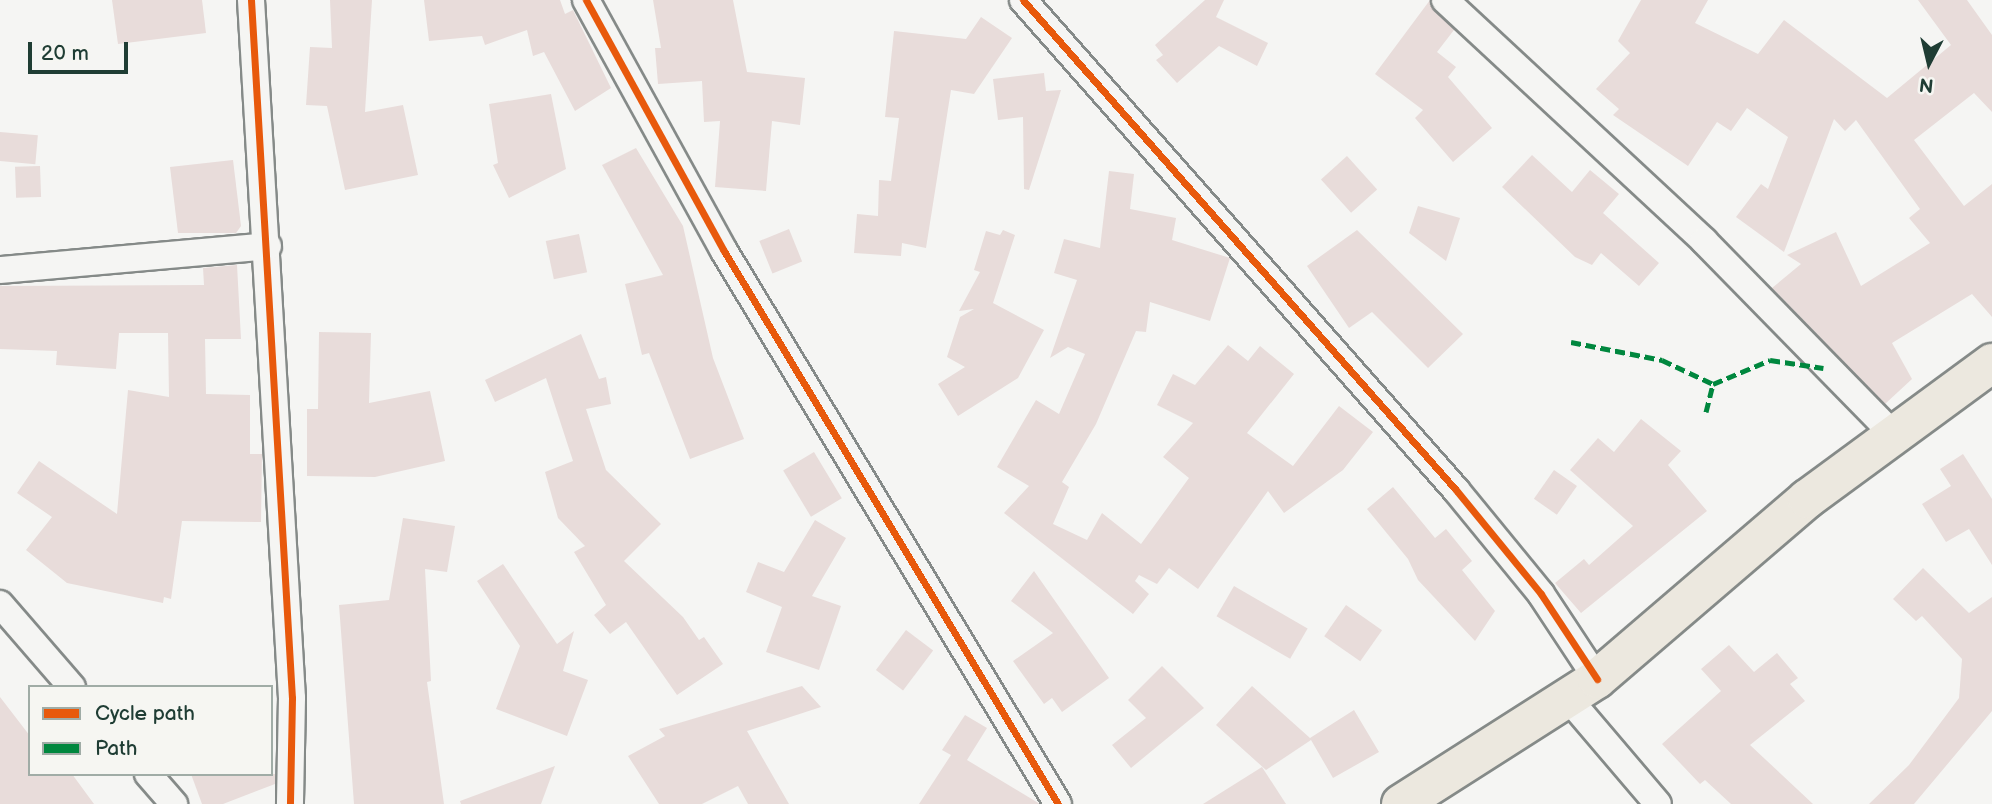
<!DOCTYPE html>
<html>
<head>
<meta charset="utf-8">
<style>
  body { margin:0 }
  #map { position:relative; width:1992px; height:804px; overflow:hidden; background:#f5f5f3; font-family:"Balsamiq Sans",sans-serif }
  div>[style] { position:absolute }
  .building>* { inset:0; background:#e8dcda; transform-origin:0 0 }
  .roads { filter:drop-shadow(2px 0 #858a88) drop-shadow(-2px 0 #858a88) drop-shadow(0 2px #858a88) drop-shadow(0 -2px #858a88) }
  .street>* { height:26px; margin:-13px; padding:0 13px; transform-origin:13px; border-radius:13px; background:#f5f5f3 }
  .primary>* { height:38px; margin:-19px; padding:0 19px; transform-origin:19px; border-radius:19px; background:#ece8df }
  .quiet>* { height:5px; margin-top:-2.5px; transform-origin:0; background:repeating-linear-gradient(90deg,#00873e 0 10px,transparent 0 15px) }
  .cycleway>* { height:7px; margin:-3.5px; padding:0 3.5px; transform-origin:3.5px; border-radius:3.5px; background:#e8590c }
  span { translate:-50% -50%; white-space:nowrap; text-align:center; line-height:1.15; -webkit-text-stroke:5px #f6f6f2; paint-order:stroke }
  .legend { position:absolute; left:28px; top:685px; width:245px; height:91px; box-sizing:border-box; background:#f6f6f2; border:2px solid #a0aca6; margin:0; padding:9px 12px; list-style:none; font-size:21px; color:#1f3d34 }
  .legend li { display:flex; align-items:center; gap:14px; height:35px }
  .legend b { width:35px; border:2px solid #a0aca6 }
  .north { position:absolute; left:1894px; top:28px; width:70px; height:70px; -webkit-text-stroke:5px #f6f6f2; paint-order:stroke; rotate:187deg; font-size:19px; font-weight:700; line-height:28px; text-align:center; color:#1f3d34 }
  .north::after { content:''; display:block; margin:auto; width:24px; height:32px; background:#1f3d34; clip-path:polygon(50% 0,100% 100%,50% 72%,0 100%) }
  .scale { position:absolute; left:28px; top:42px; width:100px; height:32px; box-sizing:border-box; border:4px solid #1f3d34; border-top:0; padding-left:9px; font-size:21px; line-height:24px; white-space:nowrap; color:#1f3d34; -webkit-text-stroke:5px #f6f6f2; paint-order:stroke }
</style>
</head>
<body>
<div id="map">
  <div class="building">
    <div style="clip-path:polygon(112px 0,202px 0,206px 33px,118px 44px)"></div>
    <div style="clip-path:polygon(330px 0,372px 0,365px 112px,403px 105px,418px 175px,345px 190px,327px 106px,306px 105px,310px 47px,332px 48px)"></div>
    <div style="clip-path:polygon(424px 0,560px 0,565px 14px,573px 10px,611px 88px,575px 111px,544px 52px,533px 56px,527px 30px,485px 45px,482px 36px,429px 41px)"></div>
    <div style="clip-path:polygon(653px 0,733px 0,747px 72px,805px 78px,800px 125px,772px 121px,766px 191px,715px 187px,720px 121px,704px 122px,702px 81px,658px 84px,655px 48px,661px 48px)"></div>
    <div style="clip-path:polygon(1205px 0,1224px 0,1216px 17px,1268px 43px,1257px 66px,1219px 46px,1177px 83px,1156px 60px,1163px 55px,1155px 45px)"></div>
    <div style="clip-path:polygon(1430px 0,1454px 30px,1437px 52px,1456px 67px,1448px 77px,1492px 128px,1453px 162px,1415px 118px,1423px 110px,1375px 74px)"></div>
    <div style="clip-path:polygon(1641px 0,1708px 0,1695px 23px,1758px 54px,1784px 20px,1887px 98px,1951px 45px,1918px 0,1967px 0,1992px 35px,1992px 112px,1974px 93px,1914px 140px,1964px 206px,1992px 184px,1992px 317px,1972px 294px,1892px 343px,1912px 379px,1885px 404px,1772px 288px,1801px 264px,1787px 255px,1836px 232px,1861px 286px,1930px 243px,1909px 218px,1920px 209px,1856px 120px,1845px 131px,1834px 119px,1784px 252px,1736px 217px,1761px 184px,1768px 189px,1788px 137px,1747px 108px,1731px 131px,1717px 122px,1688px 166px,1613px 115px,1619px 109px,1596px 89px,1630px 53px,1618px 41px)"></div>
    <div style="clip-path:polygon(981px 17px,1012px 38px,974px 94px,951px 90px,926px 248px,902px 243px,901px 256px,854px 253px,857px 214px,878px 216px,879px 180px,891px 181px,899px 118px,885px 117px,894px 31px,966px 39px)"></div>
    <div style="clip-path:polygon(1044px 73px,1046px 91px,1061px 90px,1029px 190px,1024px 189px,1023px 117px,998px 120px,993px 79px)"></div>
    <div style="clip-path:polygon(551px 94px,566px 169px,509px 198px,493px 165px,498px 163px,489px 104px)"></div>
    <div style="left:0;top:132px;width:38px;height:29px;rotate:5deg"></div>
    <div style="clip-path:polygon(636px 148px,683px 226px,713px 358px,744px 439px,690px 459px,649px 353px,642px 355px,625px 284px,663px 275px,602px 165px)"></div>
    <div style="clip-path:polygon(1532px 155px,1572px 192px,1590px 170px,1619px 194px,1603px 213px,1659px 263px,1639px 286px,1601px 253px,1592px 265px,1575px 257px,1502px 187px)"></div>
    <div style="left:1347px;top:156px;width:45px;height:35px;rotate:48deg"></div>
    <div style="clip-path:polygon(233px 160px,241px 226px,236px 233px,178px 233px,170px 167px)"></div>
    <div style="left:40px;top:166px;width:31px;height:25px;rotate:88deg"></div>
    <div style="clip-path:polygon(1109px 171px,1134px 174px,1130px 209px,1176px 218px,1172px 240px,1230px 258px,1210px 321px,1150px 302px,1146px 332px,1136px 331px,1096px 424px,1062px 482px,1069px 487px,1053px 524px,1087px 540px,1102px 513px,1141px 544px,1189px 478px,1163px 457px,1193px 423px,1157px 405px,1173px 374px,1195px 385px,1228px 345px,1248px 361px,1260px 346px,1294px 374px,1247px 433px,1293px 466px,1339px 406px,1373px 432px,1343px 470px,1284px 513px,1268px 491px,1198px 589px,1169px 568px,1157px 584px,1139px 575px,1135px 581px,1149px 594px,1133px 614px,1004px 513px,1029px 486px,997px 467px,1036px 400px,1059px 414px,1085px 354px,1068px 347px,1050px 358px,1077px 280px,1054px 273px,1064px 239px,1100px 248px)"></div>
    <div style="clip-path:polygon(1418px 206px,1460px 218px,1446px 261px,1409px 233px)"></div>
    <div style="left:789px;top:229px;width:35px;height:32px;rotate:68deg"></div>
    <div style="clip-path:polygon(1003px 230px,1015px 235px,993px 303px,1044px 330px,1018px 378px,958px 416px,938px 384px,965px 367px,947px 357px,960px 317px,974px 309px,959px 311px,980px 272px,974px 270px,986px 231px,1000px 235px)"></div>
    <div style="clip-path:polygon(1357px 230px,1463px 334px,1428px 368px,1372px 312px,1349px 328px,1307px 266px)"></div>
    <div style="left:579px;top:234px;width:39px;height:34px;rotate:78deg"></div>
    <div style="clip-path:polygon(237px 265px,241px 339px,205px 339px,206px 394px,250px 395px,250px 454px,262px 454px,261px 522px,182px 521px,171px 599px,164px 597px,163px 603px,67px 583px,26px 550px,52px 517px,17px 493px,39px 461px,117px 514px,128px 390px,169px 397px,168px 333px,119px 333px,116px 369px,56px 365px,57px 351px,0 349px,0 286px,204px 285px,203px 268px)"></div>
    <div style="clip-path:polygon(319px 332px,371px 333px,369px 403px,430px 391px,445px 461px,375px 477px,307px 476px,307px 409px,318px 409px)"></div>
    <div style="clip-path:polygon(581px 334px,599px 379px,606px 377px,611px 404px,586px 409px,606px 470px,661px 524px,624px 561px,683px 617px,699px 640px,704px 637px,723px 664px,677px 695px,626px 622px,610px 634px,594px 615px,606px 605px,574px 552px,585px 546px,558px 518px,545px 472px,573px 461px,546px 378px,495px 402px,485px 380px)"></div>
    <div style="clip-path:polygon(1641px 419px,1681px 451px,1668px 465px,1707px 511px,1581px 613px,1555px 583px,1584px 559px,1589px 565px,1633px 526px,1570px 470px,1598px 438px,1614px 452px)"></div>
    <div style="left:814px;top:452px;width:54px;height:36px;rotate:59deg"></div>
    <div style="clip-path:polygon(1963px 454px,1992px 499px,1992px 565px,1969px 529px,1946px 542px,1922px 504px,1951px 486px,1940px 469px)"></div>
    <div style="left:1554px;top:470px;width:28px;height:35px;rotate:35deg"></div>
    <div style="clip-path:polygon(1393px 487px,1435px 538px,1446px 529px,1472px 561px,1462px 570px,1495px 611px,1475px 641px,1418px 580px,1408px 559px,1367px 509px)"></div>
    <div style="clip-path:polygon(403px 518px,455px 526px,447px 572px,425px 569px,431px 681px,427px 682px,444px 804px,354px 804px,339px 605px,389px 600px)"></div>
    <div style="clip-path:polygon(815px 520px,846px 538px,812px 596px,841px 606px,819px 670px,766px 652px,782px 607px,746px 592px,758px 562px,784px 572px)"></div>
    <div style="clip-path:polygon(503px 564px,557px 644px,574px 631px,563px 671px,588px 680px,567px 736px,496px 709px,520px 646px,477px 581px)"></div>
    <div style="clip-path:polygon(1923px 568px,1969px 613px,1992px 597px,1992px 711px,1914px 804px,1869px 804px,1909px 765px,1959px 698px,1962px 659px,1922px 616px,1916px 621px,1893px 599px)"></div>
    <div style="clip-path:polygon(1034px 571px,1109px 678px,1062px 712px,1052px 698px,1044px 704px,1013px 661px,1053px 633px,1011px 601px)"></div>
    <div style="left:1234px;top:586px;width:85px;height:35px;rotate:30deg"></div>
    <div style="left:1346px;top:605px;width:44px;height:38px;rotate:35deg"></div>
    <div style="left:906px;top:630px;width:34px;height:50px;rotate:37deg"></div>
    <div style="clip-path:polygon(1729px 645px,1754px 672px,1777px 653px,1798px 678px,1790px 684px,1805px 701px,1750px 745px,1813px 804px,1731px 804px,1705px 780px,1700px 784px,1662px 744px,1721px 691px,1701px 669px)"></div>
    <div style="clip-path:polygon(1162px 666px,1204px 708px,1131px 768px,1112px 745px,1146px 718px,1128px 700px)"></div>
    <div style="clip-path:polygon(802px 686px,821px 707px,747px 731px,789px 804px,748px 804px,738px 786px,702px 804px,659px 804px,628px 756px,665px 736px,659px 729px)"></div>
    <div style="clip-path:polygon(1252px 686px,1310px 738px,1354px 710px,1379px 752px,1333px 778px,1311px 740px,1266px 770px,1216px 725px)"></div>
    <div style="clip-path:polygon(0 697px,30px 736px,30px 774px,72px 774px,94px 804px,0 804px)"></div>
    <div style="clip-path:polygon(965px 715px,987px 728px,967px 760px,1040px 804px,919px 804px,951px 755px,942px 750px)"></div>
    <div style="clip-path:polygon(555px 766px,541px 804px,461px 804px,460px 801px)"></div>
    <div style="clip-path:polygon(1262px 767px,1286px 804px,1203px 804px)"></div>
    <div style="clip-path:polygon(191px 774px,275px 774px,275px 784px,223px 804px,202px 804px)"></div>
  </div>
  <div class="roads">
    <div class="street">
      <div style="left:251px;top:0;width:699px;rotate:86.64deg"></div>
      <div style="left:292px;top:698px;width:106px;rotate:91.1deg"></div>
      <div style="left:586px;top:0;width:286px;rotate:61.2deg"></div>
      <div style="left:724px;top:251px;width:646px;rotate:58.87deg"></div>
      <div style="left:1023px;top:0;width:654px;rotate:48.53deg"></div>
      <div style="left:1456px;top:490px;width:134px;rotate:50.7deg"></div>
      <div style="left:1541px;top:594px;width:102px;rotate:56.6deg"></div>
      <div style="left:1445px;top:0;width:354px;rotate:42.9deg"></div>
      <div style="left:1704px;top:241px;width:269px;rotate:45.6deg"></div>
      <div style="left:0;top:270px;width:269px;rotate:-5.1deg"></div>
      <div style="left:0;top:604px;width:110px;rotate:49.1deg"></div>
      <div style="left:1567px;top:697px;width:140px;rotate:49.6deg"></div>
      <div style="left:148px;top:774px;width:40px;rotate:49deg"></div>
    </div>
    <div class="primary">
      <div style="left:1401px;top:804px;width:232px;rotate:-32.5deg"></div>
      <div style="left:1597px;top:679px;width:277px;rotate:-40.6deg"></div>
      <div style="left:1807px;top:499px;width:230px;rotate:-36.3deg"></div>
    </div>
  </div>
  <div class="quiet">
    <div style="left:1571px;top:342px;width:93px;rotate:11.2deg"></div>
    <div style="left:1662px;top:360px;width:56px;rotate:25.2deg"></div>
    <div style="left:1706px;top:412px;width:29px;rotate:-76deg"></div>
    <div style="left:1713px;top:384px;width:62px;rotate:-22.8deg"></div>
    <div style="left:1770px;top:360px;width:54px;rotate:8.6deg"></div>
  </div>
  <div class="cycleway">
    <div style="left:251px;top:0;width:699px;rotate:86.64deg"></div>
    <div style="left:292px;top:698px;width:106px;rotate:91.1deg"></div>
    <div style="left:586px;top:0;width:286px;rotate:61.2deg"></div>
    <div style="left:724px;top:251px;width:646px;rotate:58.87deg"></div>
    <div style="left:1023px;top:0;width:654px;rotate:48.53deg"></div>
    <div style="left:1456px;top:490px;width:134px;rotate:50.7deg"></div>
    <div style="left:1541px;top:594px;width:102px;rotate:56.6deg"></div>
  </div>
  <ul class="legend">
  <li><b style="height:9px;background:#e8590c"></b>Cycle path</li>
  <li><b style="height:9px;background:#00873e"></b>Path</li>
  </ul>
  <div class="north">N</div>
  <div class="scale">20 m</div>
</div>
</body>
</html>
